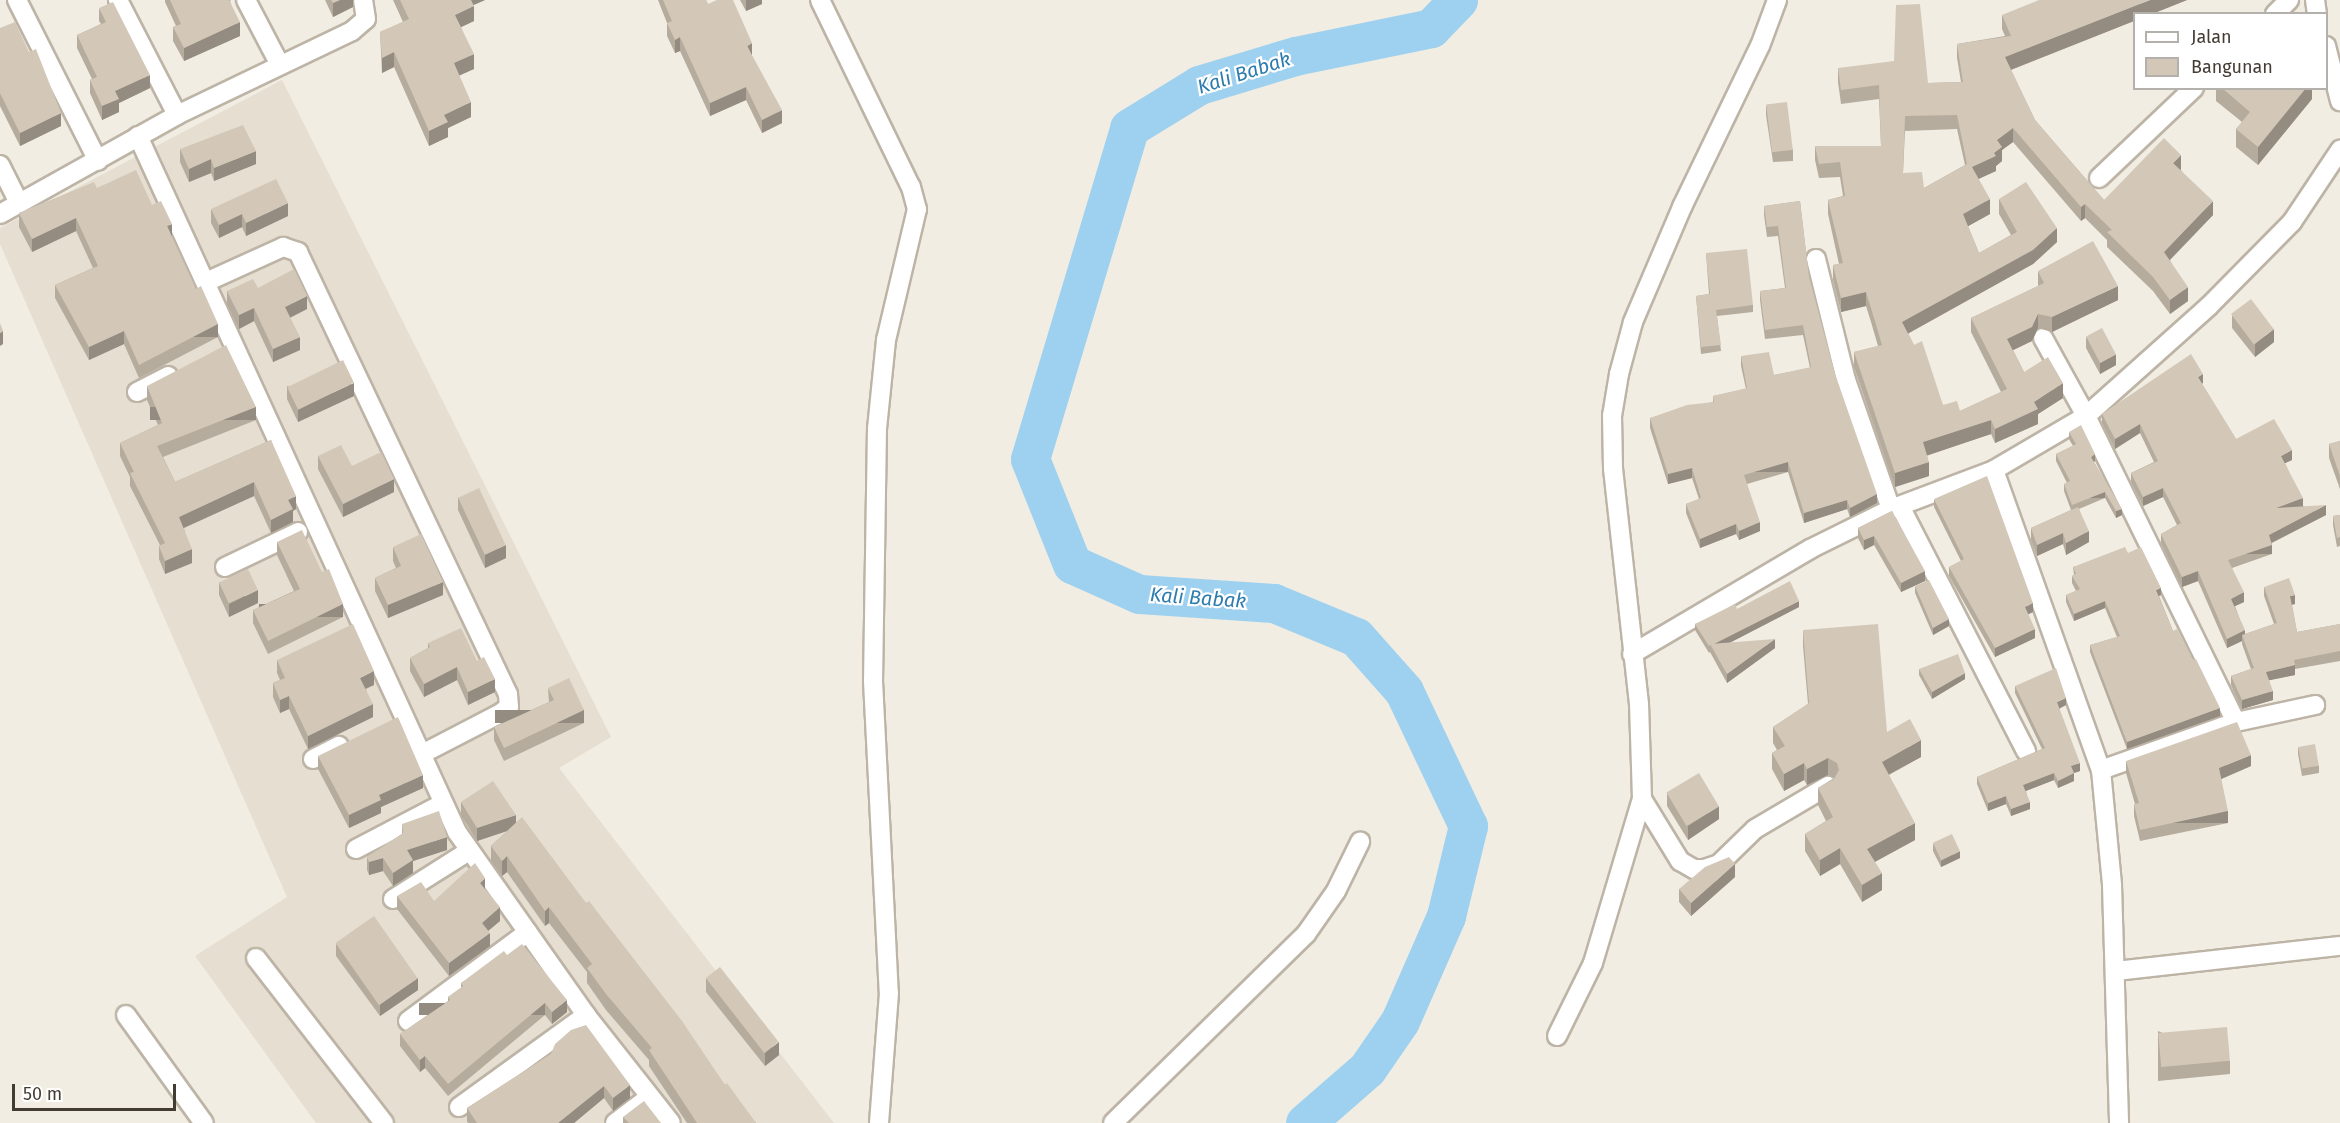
<!DOCTYPE html>
<html>
<head>
<meta charset="utf-8">
<style>
  body { margin:0 }
  #map { position:relative; width:2340px; height:1123px; overflow:hidden; background:#f1ede3; font-family:"Fira Sans",sans-serif }
  div>[style] { position:absolute }
  .residential>* { inset:0; background:#e5ded1 }
  .river>* { height:39px; margin:-19.5px; padding:0 19.5px; transform-origin:19.5px; border-radius:19.5px; background:#9ed1ef }
  .roads { filter:drop-shadow(2px 0 #bdb4a6) drop-shadow(-2px 0 #bdb4a6) drop-shadow(0 2px #bdb4a6) drop-shadow(0 -2px #bdb4a6) }
  .street>* { height:18px; margin:-9px; padding:0 9px; transform-origin:9px; border-radius:9px; background:#fff }
  .wall>* { inset:0; background:#b5ac9e }
  .shaded-wall>* { inset:0; background:#948c81; transform-origin:0 0 }
  .building>* { inset:0; background:#d3c8b8; transform-origin:0 0 }
  span { translate:-50% -50%; white-space:nowrap; text-align:center; line-height:1.15; -webkit-text-stroke:4.5px #fff; paint-order:stroke }
  .water-label { font-size:20px; color:#2e7cae; font-style:italic }
  .legend { position:absolute; left:2133px; top:12px; width:195px; height:78px; box-sizing:border-box; background:#fff; border:2px solid #b4b1ad; margin:0; padding:8px 10px; list-style:none; font-size:18px; color:#433c33 }
  .legend li { display:flex; align-items:center; gap:12px; height:30px }
  .legend b { width:30px; border:2px solid #b4b1ad }
  .scale { position:absolute; left:12px; top:1084px; width:164px; height:27px; box-sizing:border-box; border:3px solid #433c33; border-top:0; padding-left:8px; font-size:18px; line-height:21px; white-space:nowrap; color:#433c33; -webkit-text-stroke:4px #fff; paint-order:stroke }
</style>
</head>
<body>
<div id="map">
  <div class="residential">
    <div style="clip-path:polygon(282px 80px,611px 737px,559px 768px,834px 1123px,316px 1123px,195px 956px,287px 897px,0 244px,0 228px)"></div>
  </div>
  <div class="river">
    <div style="left:1305px;top:1123px;width:82px;rotate:-41.1deg"></div>
    <div style="left:1367px;top:1069px;width:58px;rotate:-55.5deg"></div>
    <div style="left:1400px;top:1021px;width:115px;rotate:-66.3deg"></div>
    <div style="left:1446px;top:916px;width:93px;rotate:-76.3deg"></div>
    <div style="left:1468px;top:826px;width:149px;rotate:-115.4deg"></div>
    <div style="left:1404px;top:691px;width:72px;rotate:-131.6deg"></div>
    <div style="left:1356px;top:637px;width:89px;rotate:-157.5deg"></div>
    <div style="left:1274px;top:603px;width:135px;rotate:-176.2deg"></div>
    <div style="left:1139px;top:594px;width:73px;rotate:-155.9deg"></div>
    <div style="left:1072px;top:564px;width:113px;rotate:-111.8deg"></div>
    <div style="left:1030px;top:459px;width:345px;rotate:-73.3deg"></div>
    <div style="left:1129px;top:128px;width:82px;rotate:-31.6deg"></div>
    <div style="left:1199px;top:85px;width:100px;rotate:-16.8deg"></div>
    <div style="left:1295px;top:56px;width:139px;rotate:-11.6deg"></div>
    <div style="left:1431px;top:28px;width:39px;rotate:-46deg"></div>
  </div>
  <div class="roads">
    <div class="street">
      <div style="left:17px;top:0;width:180px;rotate:63.3deg"></div>
      <div style="left:118px;top:0;width:129px;rotate:62.8deg"></div>
      <div style="left:246px;top:0;width:73px;rotate:62.4deg"></div>
      <div style="left:820px;top:0;width:208px;rotate:64.1deg"></div>
      <div style="left:911px;top:187px;width:23px;rotate:75deg"></div>
      <div style="left:917px;top:209px;width:135px;rotate:103.3deg"></div>
      <div style="left:886px;top:340px;width:88px;rotate:95.8deg"></div>
      <div style="left:877px;top:428px;width:253px;rotate:90.9deg"></div>
      <div style="left:873px;top:681px;width:312px;rotate:87.1deg"></div>
      <div style="left:889px;top:993px;width:130px;rotate:94.4deg"></div>
      <div style="left:2315px;top:0;width:14px;rotate:82deg"></div>
      <div style="left:2275px;top:14px;width:20px;rotate:-45deg"></div>
      <div style="left:2326px;top:46px;width:57px;rotate:75.7deg"></div>
      <div style="left:138px;top:136px;width:766px;rotate:65.38deg"></div>
      <div style="left:457px;top:832px;width:224px;rotate:54.8deg"></div>
      <div style="left:586px;top:1015px;width:137px;rotate:51.8deg"></div>
      <div style="left:0;top:165px;width:42px;rotate:63.4deg"></div>
      <div style="left:2099px;top:178px;width:131px;rotate:-43.5deg"></div>
      <div style="left:0;top:214px;width:203px;rotate:-29.2deg"></div>
      <div style="left:177px;top:115px;width:194px;rotate:-25.6deg"></div>
      <div style="left:352px;top:31px;width:18px;rotate:-41deg"></div>
      <div style="left:366px;top:19px;width:19px;rotate:-99deg"></div>
      <div style="left:1816px;top:259px;width:125px;rotate:76.1deg"></div>
      <div style="left:1846px;top:380px;width:137px;rotate:70.8deg"></div>
      <div style="left:206px;top:282px;width:85px;rotate:-24.4deg"></div>
      <div style="left:283px;top:247px;width:16px;rotate:18deg"></div>
      <div style="left:298px;top:252px;width:489px;rotate:64.6deg"></div>
      <div style="left:508px;top:694px;width:13px;rotate:86deg"></div>
      <div style="left:509px;top:707px;width:10px;rotate:143deg"></div>
      <div style="left:501px;top:713px;width:91px;rotate:152.6deg"></div>
      <div style="left:2043px;top:338px;width:89px;rotate:61.1deg"></div>
      <div style="left:2086px;top:416px;width:341px;rotate:63.9deg"></div>
      <div style="left:137px;top:392px;width:35px;rotate:-27deg"></div>
      <div style="left:1994px;top:470px;width:319px;rotate:70.4deg"></div>
      <div style="left:2101px;top:770px;width:116px;rotate:84.5deg"></div>
      <div style="left:2112px;top:885px;width:238px;rotate:88.3deg"></div>
      <div style="left:1900px;top:506px;width:276px;rotate:62.8deg"></div>
      <div style="left:225px;top:567px;width:81px;rotate:-25.6deg"></div>
      <div style="left:1632px;top:654px;width:207px;rotate:-30.5deg"></div>
      <div style="left:1810px;top:549px;width:90px;rotate:-26.3deg"></div>
      <div style="left:1891px;top:509px;width:110px;rotate:-20.7deg"></div>
      <div style="left:1994px;top:470px;width:107px;rotate:-30.4deg"></div>
      <div style="left:2086px;top:416px;width:164px;rotate:-41.8deg"></div>
      <div style="left:2208px;top:307px;width:120px;rotate:-45.3deg"></div>
      <div style="left:2292px;top:222px;width:87px;rotate:-56.3deg"></div>
      <div style="left:313px;top:759px;width:29px;rotate:-27deg"></div>
      <div style="left:2101px;top:770px;width:143px;rotate:-19.6deg"></div>
      <div style="left:2236px;top:722px;width:81px;rotate:-12.1deg"></div>
      <div style="left:1642px;top:799px;width:73px;rotate:58.5deg"></div>
      <div style="left:1680px;top:861px;width:16px;rotate:30deg"></div>
      <div style="left:1694px;top:869px;width:10px"></div>
      <div style="left:1704px;top:869px;width:16px;rotate:-18deg"></div>
      <div style="left:1719px;top:864px;width:50px;rotate:-44.2deg"></div>
      <div style="left:1755px;top:829px;width:85px;rotate:-30.5deg"></div>
      <div style="left:356px;top:849px;width:97px;rotate:-27.6deg"></div>
      <div style="left:393px;top:899px;width:90px;rotate:-32.3deg"></div>
      <div style="left:256px;top:958px;width:209px;rotate:52.2deg"></div>
      <div style="left:2116px;top:971px;width:225px;rotate:-6.4deg"></div>
      <div style="left:126px;top:1015px;width:133px;rotate:54.2deg"></div>
      <div style="left:408px;top:1021px;width:149px;rotate:-36.6deg"></div>
      <div style="left:1557px;top:1036px;width:81px;rotate:-63.7deg"></div>
      <div style="left:1593px;top:963px;width:171px;rotate:-73.4deg"></div>
      <div style="left:1642px;top:799px;width:95px;rotate:-91.8deg"></div>
      <div style="left:1639px;top:704px;width:237px;rotate:-96.3deg"></div>
      <div style="left:1613px;top:468px;width:52px;rotate:-91.1deg"></div>
      <div style="left:1612px;top:416px;width:43px;rotate:-80.5deg"></div>
      <div style="left:1619px;top:374px;width:54px;rotate:-74.9deg"></div>
      <div style="left:1633px;top:322px;width:125px;rotate:-66.9deg"></div>
      <div style="left:1682px;top:207px;width:179px;rotate:-64.2deg"></div>
      <div style="left:1760px;top:46px;width:49px;rotate:-69.7deg"></div>
      <div style="left:459px;top:1107px;width:157px;rotate:-35.9deg"></div>
      <div style="left:615px;top:1123px;width:34px;rotate:-37deg"></div>
      <div style="left:1113px;top:1123px;width:270px;rotate:-44.4deg"></div>
      <div style="left:1306px;top:934px;width:52px;rotate:-55.1deg"></div>
      <div style="left:1336px;top:891px;width:55px;rotate:-63.9deg"></div>
    </div>
  </div>
  <div class="wall">
    <div style="clip-path:polygon(165px 0,231px 0,230px 1px,240px 36px,184px 61px,173px 41px,173px 27px,176px 26px,165px 2px)"></div>
    <div style="clip-path:polygon(325px 0,353px 0,353px 7px,333px 17px)"></div>
    <div style="clip-path:polygon(393px 0,485px 0,473px 5px,474px 21px,461px 27px,474px 69px,459px 75px,471px 117px,448px 128px,448px 137px,429px 146px,394px 67px,382px 73px,380px 32px,403px 22px)"></div>
    <div style="clip-path:polygon(658px 0,706px 0,708px 4px,752px 56px,782px 123px,762px 133px,746px 100px,710px 116px,680px 51px,675px 53px,667px 36px,667px 23px)"></div>
    <div style="clip-path:polygon(740px 0,762px 0,762px 4px,746px 11px)"></div>
    <div style="clip-path:polygon(evenodd,2187px 0,2152px 14px,2134px 14px,2134px 21px,2011px 70px,2035px 120px,2104px 200px,2181px 169px,2181px 170px,2213px 215px,2170px 260px,2188px 301px,2170px 314px,2153px 291px,2107px 247px,2107px 240px,2085px 218px,2081px 221px,2013px 142px,2002px 150px,2002px 161px,1996px 166px,1996px 171px,1978px 179px,1990px 214px,1968px 226px,1979px 253px,2011px 235px,1999px 214px,1999px 199px,2057px 242px,2033px 264px,1908px 333px,1943px 405px,1960px 411px,2001px 392px,1971px 332px,1971px 318px,2038px 286px,2038px 271px,2118px 300px,2052px 332px,2038px 328px,2032px 341px,2013px 350px,2024px 372px,2063px 398px,2038px 414px,2038px 424px,1995px 443px,1991px 434px,1927px 455px,1929px 476px,1895px 487px,1854px 367px,1854px 352px,1878px 346px,1871px 322px,1866px 306px,1841px 312px,1833px 280px,1833px 265px,1839px 264px,1828px 214px,1828px 200px,1843px 196px,1840px 177px,1819px 178px,1815px 160px,1815px 146px,1881px 146px,1879px 99px,1841px 104px,1838px 82px,1838px 68px,1928px 83px,1961px 82px,1957px 58px,1957px 44px,2005px 36px,2002px 29px,2002px 15px,2187px 0,1957px 129px,1965px 165px,1924px 188px,1903px 173px,1905px 131px,1957px 129px)"></div>
    <div style="clip-path:polygon(99px 8px,150px 88px,119px 103px,119px 112px,102px 120px,90px 93px,90px 80px,92px 79px,77px 48px,77px 35px,101px 24px,99px 21px)"></div>
    <div style="clip-path:polygon(0 28px,61px 126px,20px 146px,0 106px)"></div>
    <div style="clip-path:polygon(2216px 88px,2312px 88px,2312px 99px,2258px 165px,2236px 147px,2236px 129px,2242px 122px,2216px 101px)"></div>
    <div style="clip-path:polygon(1766px 105px,1793px 150px,1793px 161px,1773px 162px,1766px 115px)"></div>
    <div style="clip-path:polygon(180px 149px,256px 164px,214px 181px,211px 173px,189px 182px,180px 162px)"></div>
    <div style="clip-path:polygon(97px 188px,152px 205px,172px 237px,218px 337px,139px 378px,124px 344px,89px 360px,55px 298px,55px 285px,93px 268px,76px 231px,32px 252px,19px 227px,19px 213px)"></div>
    <div style="clip-path:polygon(1800px 201px,1809px 277px,1835px 374px,1877px 503px,1850px 517px,1847px 509px,1804px 523px,1788px 472px,1747px 484px,1760px 531px,1739px 540px,1736px 534px,1700px 548px,1686px 513px,1686px 504px,1699px 499px,1692px 478px,1668px 484px,1650px 428px,1650px 418px,1713px 402px,1713px 396px,1746px 389px,1741px 366px,1741px 356px,1774px 375px,1810px 368px,1803px 335px,1765px 339px,1760px 300px,1760px 291px,1785px 288px,1778px 236px,1767px 237px,1764px 215px,1764px 206px)"></div>
    <div style="clip-path:polygon(211px 209px,288px 216px,246px 236px,242px 227px,219px 238px,211px 223px)"></div>
    <div style="clip-path:polygon(1706px 253px,1753px 305px,1753px 312px,1717px 316px,1721px 351px,1701px 354px,1696px 296px,1709px 294px)"></div>
    <div style="clip-path:polygon(258px 288px,307px 309px,290px 318px,300px 350px,273px 362px,254px 321px,239px 329px,227px 304px,227px 291px)"></div>
    <div style="clip-path:polygon(2232px 315px,2274px 342px,2255px 357px,2232px 328px)"></div>
    <div style="clip-path:polygon(2086px 337px,2116px 365px,2100px 374px,2086px 348px)"></div>
    <div style="clip-path:polygon(2203px 383px,2202px 384px,2236px 439px,2292px 460px,2285px 463px,2303px 506px,2326px 515px,2272px 543px,2272px 554px,2232px 568px,2244px 602px,2235px 606px,2245px 634px,2274px 624px,2264px 596px,2264px 587px,2295px 604px,2292px 605px,2297px 632px,2340px 624px,2340px 661px,2295px 669px,2295px 675px,2269px 680px,2273px 700px,2242px 709px,2231px 685px,2231px 676px,2251px 669px,2242px 644px,2242px 641px,2227px 648px,2198px 581px,2182px 587px,2161px 543px,2161px 534px,2177px 525px,2163px 497px,2143px 506px,2131px 482px,2131px 473px,2154px 462px,2140px 433px,2115px 449px,2102px 423px,2102px 414px)"></div>
    <div style="clip-path:polygon(147px 386px,256px 420px,163px 457px,175px 482px,271px 440px,296px 509px,293px 511px,293px 522px,271px 533px,254px 496px,184px 528px,192px 563px,165px 574px,159px 559px,159px 546px,160px 545px,130px 486px,130px 477px,120px 456px,120px 443px,158px 425px,147px 400px)"></div>
    <div style="clip-path:polygon(287px 386px,354px 396px,298px 422px,287px 399px)"></div>
    <div style="clip-path:polygon(2069px 432px,2095px 461px,2094px 462px,2122px 515px,2116px 518px,2105px 498px,2079px 509px,2089px 542px,2066px 555px,2063px 544px,2037px 556px,2031px 540px,2031px 528px,2071px 510px,2064px 491px,2064px 484px,2067px 483px,2056px 461px,2056px 454px,2073px 446px,2069px 439px)"></div>
    <div style="clip-path:polygon(2340px 441px,2340px 489px,2329px 458px,2329px 444px)"></div>
    <div style="clip-path:polygon(318px 456px,352px 466px,394px 492px,343px 517px,318px 469px)"></div>
    <div style="clip-path:polygon(458px 497px,506px 558px,485px 568px,458px 510px)"></div>
    <div style="clip-path:polygon(1934px 499px,2033px 612px,2028px 614px,2035px 638px,1995px 657px,1949px 576px,1949px 567px,1961px 561px,1934px 507px)"></div>
    <div style="clip-path:polygon(1892px 511px,1925px 581px,1901px 592px,1874px 545px,1864px 550px,1858px 538px,1858px 528px)"></div>
    <div style="clip-path:polygon(2340px 515px,2340px 546px,2337px 547px,2333px 525px,2333px 516px)"></div>
    <div style="clip-path:polygon(277px 542px,322px 572px,343px 617px,268px 654px,253px 623px,253px 610px,294px 591px,277px 555px)"></div>
    <div style="clip-path:polygon(393px 547px,443px 595px,388px 618px,375px 591px,375px 578px,396px 568px,393px 561px)"></div>
    <div style="clip-path:polygon(2128px 553px,2161px 595px,2159px 596px,2173px 631px,2220px 716px,2127px 749px,2090px 652px,2090px 645px,2117px 637px,2105px 608px,2074px 621px,2066px 602px,2066px 595px,2076px 591px,2072px 583px,2072px 576px,2074px 575px,2073px 567px)"></div>
    <div style="clip-path:polygon(219px 582px,258px 603px,229px 617px,219px 595px)"></div>
    <div style="clip-path:polygon(1915px 586px,1949px 626px,1933px 635px,1915px 593px)"></div>
    <div style="clip-path:polygon(1799px 607px,1729px 643px,1775px 648px,1727px 683px,1710px 652px,1709px 653px,1695px 630px,1695px 624px,1737px 609px)"></div>
    <div style="clip-path:polygon(1803px 630px,1887px 732px,1921px 757px,1889px 775px,1915px 840px,1875px 862px,1882px 890px,1862px 902px,1840px 864px,1820px 876px,1805px 851px,1805px 834px,1826px 821px,1818px 805px,1818px 788px,1834px 778px,1828px 775px,1807px 785px,1804px 780px,1784px 791px,1772px 769px,1772px 753px,1777px 750px,1773px 743px,1773px 727px,1808px 704px,1803px 646px)"></div>
    <div style="clip-path:polygon(428px 643px,477px 661px,495px 692px,468px 705px,457px 680px,424px 697px,410px 671px,410px 658px,428px 648px)"></div>
    <div style="clip-path:polygon(277px 660px,374px 685px,366px 689px,373px 717px,308px 749px,289px 709px,280px 713px,273px 697px,273px 683px,280px 680px,277px 673px)"></div>
    <div style="clip-path:polygon(1919px 669px,1965px 679px,1932px 699px,1919px 675px)"></div>
    <div style="clip-path:polygon(2015px 686px,2066px 705px,2059px 708px,2080px 771px,2074px 773px,2074px 781px,2058px 788px,2054px 780px,2026px 791px,2030px 809px,2011px 816px,2006px 804px,1988px 811px,1977px 784px,1977px 777px,2042px 749px,2015px 693px)"></div>
    <div style="clip-path:polygon(548px 688px,584px 723px,504px 761px,494px 740px,494px 727px,549px 702px)"></div>
    <div style="clip-path:polygon(2298px 747px,2319px 766px,2319px 773px,2302px 776px,2298px 754px)"></div>
    <div style="clip-path:polygon(318px 756px,423px 788px,381px 807px,381px 813px,349px 828px,318px 769px)"></div>
    <div style="clip-path:polygon(2126px 761px,2251px 766px,2221px 779px,2228px 823px,2140px 841px,2134px 816px,2134px 804px,2135px 804px,2126px 773px)"></div>
    <div style="clip-path:polygon(1667px 793px,1719px 819px,1688px 840px,1667px 806px)"></div>
    <div style="clip-path:polygon(461px 802px,516px 823px,586px 903px,725px 1085px,756px 1123px,687px 1123px,649px 1066px,649px 1060px,606px 1010px,587px 983px,587px 972px,549px 923px,545px 926px,507px 872px,502px 876px,491px 861px,491px 846px,507px 831px,477px 841px,461px 815px)"></div>
    <div style="clip-path:polygon(402px 824px,447px 850px,413px 861px,413px 873px,393px 886px,383px 871px,369px 875px,367px 870px,367px 857px,402px 834px)"></div>
    <div style="clip-path:polygon(1933px 844px,1960px 858px,1941px 867px,1933px 851px)"></div>
    <div style="clip-path:polygon(1735px 877px,1691px 916px,1679px 902px,1679px 889px)"></div>
    <div style="clip-path:polygon(485px 889px,500px 921px,488px 931px,490px 946px,449px 976px,397px 909px,397px 896px,434px 901px)"></div>
    <div style="clip-path:polygon(336px 944px,418px 990px,380px 1016px,336px 956px)"></div>
    <div style="clip-path:polygon(507px 955px,567px 1012px,552px 1024px,545px 1015px,448px 1096px,425px 1068px,420px 1072px,400px 1046px,400px 1034px,448px 1001px,448px 997px,461px 988px,461px 983px)"></div>
    <div style="clip-path:polygon(706px 978px,779px 1055px,765px 1066px,706px 992px)"></div>
    <div style="clip-path:polygon(2158px 1031px,2230px 1061px,2230px 1074px,2158px 1081px)"></div>
    <div style="clip-path:polygon(551px 1054px,630px 1098px,613px 1111px,604px 1098px,574px 1123px,468px 1123px,467px 1121px,467px 1108px)"></div>
    <div style="clip-path:polygon(623px 1117px,661px 1123px,623px 1123px)"></div>
  </div>
  <div class="shaded-wall">
    <div style="clip-path:polygon(340px 0,353px 0,353px 7px,333px 17px,333px 3px)"></div>
    <div style="clip-path:polygon(467px 0,485px 0,467px 8px)"></div>
    <div style="clip-path:polygon(746px 0,762px 0,762px 4px,746px 11px)"></div>
    <div style="clip-path:polygon(2150px 0,2187px 0,2152px 14px,2134px 14px,2134px 21px,2005px 72px,2005px 57px)"></div>
    <div style="clip-path:polygon(474px 6px,474px 21px,455px 30px,455px 15px)"></div>
    <div style="clip-path:polygon(240px 22px,240px 36px,184px 61px,184px 48px)"></div>
    <div style="clip-path:polygon(680px 37px,680px 51px,675px 53px,675px 40px)"></div>
    <div style="clip-path:polygon(752px 43px,752px 56px,747px 46px)"></div>
    <div style="clip-path:polygon(394px 52px,394px 67px,382px 73px,382px 58px)"></div>
    <div style="clip-path:polygon(474px 54px,474px 69px,454px 78px,454px 63px)"></div>
    <div style="clip-path:polygon(150px 75px,150px 88px,119px 103px,119px 112px,102px 120px,102px 106px,115px 91px)"></div>
    <div style="clip-path:polygon(746px 87px,746px 100px,710px 116px,710px 103px)"></div>
    <div style="clip-path:polygon(2306px 88px,2312px 88px,2312px 99px,2258px 165px,2258px 147px)"></div>
    <div style="clip-path:polygon(471px 102px,471px 117px,448px 128px,448px 137px,429px 146px,429px 131px,444px 115px)"></div>
    <div style="clip-path:polygon(782px 110px,782px 123px,762px 133px,762px 120px)"></div>
    <div style="clip-path:polygon(61px 113px,61px 126px,20px 146px,20px 133px)"></div>
    <div style="clip-path:polygon(2013px 128px,2013px 142px,2002px 150px,2002px 161px,1996px 166px,1996px 171px,1972px 182px,1972px 167px,1994px 153px,1997px 140px)"></div>
    <div style="clip-path:polygon(256px 151px,256px 164px,214px 181px,214px 168px)"></div>
    <div style="clip-path:polygon(2181px 155px,2181px 169px,2173px 177px,2173px 163px)"></div>
    <div style="clip-path:polygon(211px 159px,211px 173px,189px 182px,189px 169px)"></div>
    <div style="clip-path:polygon(1990px 199px,1990px 214px,1963px 229px,1963px 214px)"></div>
    <div style="clip-path:polygon(2213px 201px,2213px 215px,2164px 266px,2164px 252px)"></div>
    <div style="clip-path:polygon(288px 203px,288px 216px,246px 236px,246px 223px)"></div>
    <div style="clip-path:polygon(2085px 204px,2085px 218px,2081px 221px,2081px 207px)"></div>
    <div style="clip-path:polygon(242px 214px,242px 227px,219px 238px,219px 225px)"></div>
    <div style="clip-path:polygon(76px 218px,76px 231px,32px 252px,32px 239px)"></div>
    <div style="clip-path:polygon(172px 224px,172px 237px,167px 226px)"></div>
    <div style="clip-path:polygon(2057px 228px,2057px 242px,2033px 264px,1902px 337px,1902px 322px)"></div>
    <div style="clip-path:polygon(2118px 286px,2118px 300px,2052px 332px,2052px 317px)"></div>
    <div style="clip-path:polygon(2188px 287px,2188px 301px,2170px 314px,2170px 300px)"></div>
    <div style="clip-path:polygon(1866px 292px,1866px 306px,1841px 312px,1841px 298px)"></div>
    <div style="clip-path:polygon(307px 296px,307px 309px,285px 320px,285px 307px)"></div>
    <div style="clip-path:polygon(254px 308px,254px 321px,239px 329px,239px 315px)"></div>
    <div style="clip-path:polygon(2038px 314px,2038px 328px,2032px 341px,2007px 353px,2007px 339px)"></div>
    <div style="left:218px;top:324px;width:13px;height:89px;rotate:90deg"></div>
    <div style="clip-path:polygon(2274px 329px,2274px 342px,2255px 357px,2255px 344px)"></div>
    <div style="clip-path:polygon(3px 331px,3px 344px,0 346px,0 333px)"></div>
    <div style="clip-path:polygon(124px 331px,124px 344px,89px 360px,89px 347px)"></div>
    <div style="clip-path:polygon(300px 337px,300px 350px,273px 362px,273px 349px)"></div>
    <div style="clip-path:polygon(2116px 354px,2116px 365px,2100px 374px,2100px 363px)"></div>
    <div style="clip-path:polygon(2203px 374px,2203px 383px,2198px 386px,2198px 377px)"></div>
    <div style="clip-path:polygon(354px 383px,354px 396px,298px 422px,298px 409px)"></div>
    <div style="clip-path:polygon(2063px 383px,2063px 398px,2038px 414px,2038px 424px,1995px 443px,1995px 429px,2034px 402px)"></div>
    <div style="left:256px;top:407px;width:13px;height:106px;rotate:90deg"></div>
    <div style="clip-path:polygon(1991px 420px,1991px 434px,1923px 457px,1923px 442px)"></div>
    <div style="clip-path:polygon(2140px 424px,2140px 433px,2115px 449px,2115px 439px)"></div>
    <div style="clip-path:polygon(2292px 450px,2292px 460px,2281px 465px,2281px 456px)"></div>
    <div style="clip-path:polygon(2095px 454px,2095px 461px,2091px 463px,2091px 457px)"></div>
    <div style="left:1788px;top:462px;width:10px;height:46px;rotate:90deg"></div>
    <div style="clip-path:polygon(1929px 462px,1929px 476px,1895px 487px,1895px 473px)"></div>
    <div style="clip-path:polygon(1692px 468px,1692px 478px,1668px 484px,1668px 474px)"></div>
    <div style="clip-path:polygon(394px 479px,394px 492px,343px 517px,343px 504px)"></div>
    <div style="clip-path:polygon(254px 482px,254px 496px,179px 530px,179px 517px)"></div>
    <div style="clip-path:polygon(2163px 488px,2163px 497px,2143px 506px,2143px 497px)"></div>
    <div style="left:2105px;top:492px;width:6px;height:35px;rotate:90deg"></div>
    <div style="clip-path:polygon(1877px 494px,1877px 503px,1850px 517px,1850px 508px)"></div>
    <div style="clip-path:polygon(296px 496px,296px 509px,293px 511px,293px 522px,271px 533px,271px 520px,288px 500px)"></div>
    <div style="clip-path:polygon(2303px 498px,2303px 508px,2276px 508px)"></div>
    <div style="clip-path:polygon(1847px 500px,1847px 509px,1804px 523px,1804px 513px)"></div>
    <div style="clip-path:polygon(2326px 505px,2326px 515px,2269px 544px,2269px 535px)"></div>
    <div style="clip-path:polygon(2122px 509px,2122px 515px,2116px 518px,2116px 511px)"></div>
    <div style="clip-path:polygon(1760px 522px,1760px 531px,1739px 540px,1739px 531px)"></div>
    <div style="clip-path:polygon(1736px 524px,1736px 534px,1700px 548px,1700px 539px)"></div>
    <div style="clip-path:polygon(2089px 531px,2089px 542px,2066px 555px,2066px 543px)"></div>
    <div style="clip-path:polygon(2063px 533px,2063px 544px,2037px 556px,2037px 545px)"></div>
    <div style="clip-path:polygon(1874px 536px,1874px 545px,1864px 550px,1864px 540px)"></div>
    <div style="clip-path:polygon(506px 545px,506px 558px,485px 568px,485px 555px)"></div>
    <div style="left:2272px;top:545px;width:9px;height:46px;rotate:90deg"></div>
    <div style="clip-path:polygon(192px 549px,192px 563px,165px 574px,165px 561px)"></div>
    <div style="clip-path:polygon(1925px 571px,1925px 581px,1901px 592px,1901px 583px)"></div>
    <div style="clip-path:polygon(2198px 571px,2198px 581px,2182px 587px,2182px 577px)"></div>
    <div style="clip-path:polygon(443px 582px,443px 595px,388px 618px,388px 605px)"></div>
    <div style="clip-path:polygon(2161px 588px,2161px 595px,2156px 597px,2156px 590px)"></div>
    <div style="clip-path:polygon(258px 590px,258px 603px,229px 617px,229px 604px)"></div>
    <div style="clip-path:polygon(2244px 592px,2244px 602px,2231px 608px,2231px 599px)"></div>
    <div style="clip-path:polygon(2295px 595px,2295px 604px,2290px 605px,2290px 596px)"></div>
    <div style="clip-path:polygon(1799px 601px,1799px 607px,1714px 651px,1711px 645px)"></div>
    <div style="clip-path:polygon(2105px 601px,2105px 608px,2074px 621px,2074px 614px)"></div>
    <div style="clip-path:polygon(2033px 603px,2033px 612px,2025px 616px,2025px 607px)"></div>
    <div style="left:343px;top:604px;width:13px;height:84px;rotate:90deg"></div>
    <div style="clip-path:polygon(1949px 619px,1949px 626px,1933px 635px,1933px 628px)"></div>
    <div style="clip-path:polygon(2035px 629px,2035px 638px,1995px 657px,1995px 648px)"></div>
    <div style="clip-path:polygon(2245px 630px,2245px 639px,2242px 635px,2242px 641px,2227px 648px,2227px 639px)"></div>
    <div style="clip-path:polygon(1775px 639px,1775px 648px,1727px 683px,1727px 674px)"></div>
    <div style="clip-path:polygon(2295px 665px,2295px 675px,2266px 681px,2266px 672px)"></div>
    <div style="clip-path:polygon(457px 667px,457px 680px,424px 697px,424px 684px)"></div>
    <div style="clip-path:polygon(374px 671px,374px 685px,360px 691px,360px 678px)"></div>
    <div style="clip-path:polygon(1965px 673px,1965px 679px,1932px 699px,1932px 692px)"></div>
    <div style="clip-path:polygon(495px 679px,495px 692px,468px 705px,468px 692px)"></div>
    <div style="clip-path:polygon(2273px 691px,2273px 700px,2242px 709px,2242px 700px)"></div>
    <div style="clip-path:polygon(289px 696px,289px 709px,280px 713px,280px 700px)"></div>
    <div style="clip-path:polygon(2066px 698px,2066px 705px,2057px 710px,2057px 702px)"></div>
    <div style="clip-path:polygon(373px 704px,373px 717px,308px 749px,308px 736px)"></div>
    <div style="clip-path:polygon(2220px 708px,2220px 716px,2127px 749px,2127px 742px)"></div>
    <div style="left:584px;top:710px;width:13px;height:89px;rotate:90deg"></div>
    <div style="clip-path:polygon(1921px 740px,1921px 757px,1882px 778px,1882px 762px)"></div>
    <div style="clip-path:polygon(2251px 755px,2251px 766px,2219px 780px,2219px 768px)"></div>
    <div style="clip-path:polygon(1828px 758px,1828px 775px,1807px 785px,1807px 769px)"></div>
    <div style="clip-path:polygon(1804px 763px,1804px 780px,1784px 791px,1784px 774px)"></div>
    <div style="clip-path:polygon(2080px 763px,2080px 771px,2071px 774px,2071px 766px)"></div>
    <div style="clip-path:polygon(2054px 773px,2054px 780px,2023px 792px,2023px 785px)"></div>
    <div style="clip-path:polygon(2074px 773px,2074px 781px,2058px 788px,2058px 781px)"></div>
    <div style="clip-path:polygon(423px 775px,423px 788px,381px 807px,381px 813px,349px 828px,349px 815px,379px 795px)"></div>
    <div style="clip-path:polygon(2006px 796px,2006px 804px,1988px 811px,1988px 803px)"></div>
    <div style="clip-path:polygon(2030px 802px,2030px 809px,2011px 816px,2011px 809px)"></div>
    <div style="clip-path:polygon(1719px 806px,1719px 819px,1688px 840px,1688px 826px)"></div>
    <div style="left:2228px;top:811px;width:12px;height:90px;rotate:90deg"></div>
    <div style="clip-path:polygon(516px 815px,516px 828px,477px 841px,477px 828px)"></div>
    <div style="clip-path:polygon(1915px 823px,1915px 840px,1867px 866px,1867px 849px)"></div>
    <div style="clip-path:polygon(447px 837px,447px 850px,413px 861px,413px 873px,393px 886px,393px 873px,407px 850px)"></div>
    <div style="clip-path:polygon(1840px 848px,1840px 864px,1820px 876px,1820px 860px)"></div>
    <div style="clip-path:polygon(1960px 851px,1960px 858px,1941px 867px,1941px 861px)"></div>
    <div style="clip-path:polygon(507px 856px,507px 872px,502px 876px,502px 861px)"></div>
    <div style="clip-path:polygon(383px 858px,383px 871px,369px 875px,369px 862px)"></div>
    <div style="clip-path:polygon(1735px 864px,1735px 877px,1691px 916px,1691px 903px)"></div>
    <div style="clip-path:polygon(1882px 873px,1882px 890px,1862px 902px,1862px 885px)"></div>
    <div style="clip-path:polygon(485px 878px,485px 892px,480px 883px)"></div>
    <div style="clip-path:polygon(500px 907px,500px 921px,482px 936px,482px 923px)"></div>
    <div style="clip-path:polygon(549px 907px,549px 923px,545px 926px,545px 911px)"></div>
    <div style="clip-path:polygon(490px 933px,490px 946px,449px 976px,449px 963px)"></div>
    <div style="clip-path:polygon(418px 978px,418px 990px,380px 1016px,380px 1004px)"></div>
    <div style="clip-path:polygon(567px 1000px,567px 1012px,552px 1024px,552px 1012px)"></div>
    <div style="left:545px;top:1003px;width:12px;height:126px;rotate:90deg"></div>
    <div style="clip-path:polygon(779px 1042px,779px 1055px,765px 1066px,765px 1053px)"></div>
    <div style="clip-path:polygon(425px 1056px,425px 1068px,420px 1072px,420px 1060px)"></div>
    <div style="clip-path:polygon(630px 1085px,630px 1098px,613px 1111px,613px 1098px)"></div>
    <div style="clip-path:polygon(604px 1086px,604px 1098px,574px 1123px,558px 1123px)"></div>
  </div>
  <div class="building">
    <div style="clip-path:polygon(170px 0,229px 0,240px 22px,184px 48px,173px 27px,181px 24px)"></div>
    <div style="clip-path:polygon(331px 0,340px 0,333px 3px)"></div>
    <div style="clip-path:polygon(400px 0,471px 0,474px 6px,455px 15px,474px 54px,454px 63px,471px 102px,444px 115px,448px 122px,429px 131px,394px 52px,382px 58px,380px 32px,409px 19px)"></div>
    <div style="clip-path:polygon(663px 0,706px 0,708px 4px,717px 0,733px 0,752px 43px,747px 46px,782px 110px,762px 120px,746px 87px,710px 103px,680px 37px,675px 40px,667px 23px,672px 21px)"></div>
    <div style="clip-path:polygon(evenodd,2039px 0,2150px 0,2005px 57px,2035px 120px,2104px 200px,2164px 138px,2181px 155px,2173px 163px,2213px 201px,2164px 252px,2188px 287px,2170px 300px,2153px 277px,2107px 232px,2112px 230px,2085px 204px,2081px 207px,2013px 128px,1997px 140px,2002px 147px,1994px 153px,1996px 156px,1972px 167px,1990px 199px,1963px 214px,1979px 253px,2017px 232px,1999px 199px,2026px 182px,2057px 228px,2033px 250px,1902px 322px,1914px 345px,1922px 341px,1943px 405px,1957px 401px,1960px 411px,2007px 389px,1971px 318px,2044px 283px,2038px 271px,2093px 241px,2118px 286px,2052px 317px,2038px 314px,2032px 327px,2007px 339px,2024px 372px,2048px 357px,2063px 383px,2034px 402px,2038px 409px,1995px 429px,1991px 420px,1923px 442px,1929px 462px,1895px 473px,1854px 352px,1882px 345px,1871px 308px,1866px 292px,1841px 298px,1833px 265px,1843px 263px,1828px 200px,1845px 196px,1840px 162px,1819px 164px,1815px 146px,1881px 146px,1879px 85px,1841px 90px,1838px 68px,1894px 61px,1896px 5px,1920px 4px,1928px 83px,1963px 82px,1957px 44px,2011px 36px,2002px 15px,2039px 0,1957px 115px,1967px 164px,1924px 188px,1922px 172px,1903px 173px,1905px 116px,1957px 115px)"></div>
    <div style="clip-path:polygon(113px 2px,150px 75px,115px 91px,119px 99px,102px 106px,90px 80px,97px 77px,77px 35px,106px 22px,99px 8px)"></div>
    <div style="clip-path:polygon(15px 22px,29px 52px,36px 49px,61px 113px,20px 133px,0 93px,0 28px)"></div>
    <div style="clip-path:polygon(2222px 88px,2306px 88px,2258px 147px,2236px 129px,2250px 112px)"></div>
    <div style="left:1787px;top:102px;width:48px;height:21px;rotate:83deg"></div>
    <div style="clip-path:polygon(243px 125px,256px 151px,214px 168px,211px 159px,189px 169px,180px 149px)"></div>
    <div style="clip-path:polygon(136px 170px,152px 205px,161px 201px,172px 224px,167px 226px,196px 289px,201px 286px,218px 324px,139px 365px,124px 331px,89px 347px,55px 285px,98px 266px,76px 218px,32px 239px,19px 213px,94px 182px,97px 188px)"></div>
    <div style="clip-path:polygon(276px 179px,288px 203px,246px 223px,242px 214px,219px 225px,211px 209px)"></div>
    <div style="clip-path:polygon(1800px 201px,1809px 277px,1835px 374px,1877px 494px,1850px 508px,1847px 500px,1804px 513px,1788px 462px,1744px 475px,1760px 522px,1739px 531px,1736px 524px,1700px 539px,1686px 504px,1701px 498px,1692px 468px,1668px 474px,1650px 418px,1687px 405px,1714px 402px,1713px 396px,1747px 388px,1741px 356px,1769px 352px,1774px 375px,1811px 367px,1803px 325px,1765px 330px,1760px 291px,1786px 288px,1778px 226px,1767px 227px,1764px 206px)"></div>
    <div style="clip-path:polygon(1747px 249px,1753px 305px,1716px 310px,1721px 345px,1701px 347px,1696px 296px,1710px 294px,1706px 253px)"></div>
    <div style="clip-path:polygon(294px 269px,307px 296px,285px 307px,300px 337px,273px 349px,254px 308px,239px 315px,227px 291px,253px 279px,258px 288px)"></div>
    <div style="left:2251px;top:299px;width:38px;height:25px;rotate:53deg"></div>
    <div style="clip-path:polygon(0 323px,3px 331px,0 333px)"></div>
    <div style="left:2102px;top:328px;width:30px;height:18px;rotate:62deg"></div>
    <div style="clip-path:polygon(226px 345px,256px 407px,157px 446px,175px 482px,271px 440px,296px 496px,288px 500px,293px 509px,271px 520px,254px 482px,179px 517px,192px 549px,165px 561px,159px 546px,165px 543px,130px 473px,134px 472px,120px 443px,162px 423px,147px 386px)"></div>
    <div style="clip-path:polygon(2191px 354px,2203px 374px,2198px 377px,2236px 439px,2274px 419px,2292px 450px,2281px 456px,2303px 498px,2276px 508px,2326px 505px,2269px 535px,2272px 545px,2228px 560px,2244px 592px,2231px 599px,2245px 630px,2227px 639px,2198px 571px,2182px 577px,2161px 534px,2181px 523px,2163px 488px,2143px 497px,2131px 473px,2158px 461px,2140px 424px,2115px 439px,2102px 414px)"></div>
    <div style="left:343px;top:360px;width:25px;height:62px;rotate:64deg"></div>
    <div style="clip-path:polygon(2081px 425px,2095px 454px,2091px 457px,2122px 509px,2116px 511px,2105px 492px,2072px 505px,2064px 484px,2070px 481px,2056px 454px,2076px 444px,2069px 432px)"></div>
    <div style="clip-path:polygon(2340px 441px,2340px 476px,2329px 444px)"></div>
    <div style="clip-path:polygon(341px 445px,352px 466px,381px 452px,394px 479px,343px 504px,318px 456px)"></div>
    <div style="clip-path:polygon(1987px 476px,2033px 603px,2025px 607px,2035px 629px,1995px 648px,1949px 567px,1964px 559px,1934px 499px)"></div>
    <div style="left:479px;top:488px;width:63px;height:23px;rotate:65deg"></div>
    <div style="clip-path:polygon(2078px 507px,2089px 531px,2066px 543px,2063px 533px,2037px 545px,2031px 528px)"></div>
    <div style="clip-path:polygon(1892px 511px,1925px 571px,1901px 583px,1874px 536px,1864px 540px,1858px 528px)"></div>
    <div style="clip-path:polygon(2340px 515px,2340px 537px,2337px 538px,2333px 516px)"></div>
    <div style="clip-path:polygon(302px 530px,322px 572px,329px 569px,343px 604px,268px 641px,253px 610px,300px 589px,277px 542px)"></div>
    <div style="clip-path:polygon(421px 534px,443px 582px,388px 605px,375px 578px,401px 566px,393px 547px)"></div>
    <div style="clip-path:polygon(2125px 547px,2128px 553px,2141px 547px,2161px 588px,2156px 590px,2173px 631px,2177px 629px,2193px 660px,2196px 659px,2220px 708px,2127px 742px,2090px 645px,2120px 636px,2105px 601px,2074px 614px,2066px 595px,2080px 589px,2072px 576px,2076px 574px,2073px 567px)"></div>
    <div style="left:248px;top:569px;width:23px;height:32px;rotate:65deg"></div>
    <div style="clip-path:polygon(2289px 578px,2295px 595px,2290px 596px,2297px 632px,2340px 624px,2340px 651px,2294px 660px,2295px 665px,2266px 672px,2273px 691px,2242px 700px,2231px 676px,2254px 668px,2242px 635px,2277px 623px,2264px 587px)"></div>
    <div style="clip-path:polygon(1929px 580px,1949px 619px,1933px 628px,1915px 586px)"></div>
    <div style="clip-path:polygon(1790px 581px,1799px 601px,1714px 644px,1710px 644px,1711px 645px,1709px 646px,1695px 624px,1735px 604px,1737px 609px)"></div>
    <div style="clip-path:polygon(353px 624px,374px 671px,360px 678px,373px 704px,308px 736px,289px 696px,280px 700px,273px 683px,285px 678px,277px 660px)"></div>
    <div style="clip-path:polygon(1878px 624px,1887px 732px,1910px 719px,1921px 740px,1882px 762px,1915px 823px,1867px 849px,1882px 873px,1862px 885px,1840px 848px,1820px 860px,1805px 834px,1833px 817px,1818px 788px,1834px 779px,1839px 770px,1837px 763px,1828px 758px,1807px 769px,1804px 763px,1784px 774px,1772px 753px,1785px 746px,1773px 727px,1809px 703px,1803px 630px)"></div>
    <div style="clip-path:polygon(461px 628px,477px 661px,484px 657px,495px 679px,468px 692px,457px 667px,424px 684px,410px 658px,430px 647px,428px 643px)"></div>
    <div style="clip-path:polygon(1775px 639px,1727px 674px,1710px 644px)"></div>
    <div style="clip-path:polygon(1958px 654px,1965px 673px,1932px 692px,1919px 669px)"></div>
    <div style="clip-path:polygon(2056px 668px,2066px 698px,2057px 702px,2080px 763px,2071px 766px,2074px 773px,2058px 781px,2054px 773px,2023px 785px,2030px 802px,2011px 809px,2006px 796px,1988px 803px,1977px 777px,2045px 748px,2015px 686px)"></div>
    <div style="clip-path:polygon(569px 678px,584px 710px,504px 748px,494px 727px,554px 700px,548px 688px)"></div>
    <div style="clip-path:polygon(398px 717px,423px 775px,379px 795px,381px 800px,349px 815px,318px 756px)"></div>
    <div style="clip-path:polygon(2237px 722px,2251px 755px,2219px 768px,2228px 811px,2140px 830px,2134px 804px,2139px 803px,2126px 761px)"></div>
    <div style="left:2315px;top:744px;width:22px;height:17px;rotate:80deg"></div>
    <div style="left:1699px;top:773px;width:39px;height:38px;rotate:59deg"></div>
    <div style="clip-path:polygon(493px 781px,516px 815px,477px 828px,461px 802px)"></div>
    <div style="clip-path:polygon(439px 811px,447px 837px,407px 850px,413px 860px,393px 873px,383px 858px,369px 862px,367px 857px,403px 833px,402px 824px)"></div>
    <div style="clip-path:polygon(522px 817px,586px 903px,589px 901px,682px 1021px,725px 1085px,727px 1083px,756px 1123px,697px 1123px,649px 1050px,652px 1048px,606px 994px,587px 968px,592px 964px,549px 907px,545px 911px,507px 856px,502px 861px,491px 846px)"></div>
    <div style="left:1952px;top:834px;width:19px;height:21px;rotate:65deg"></div>
    <div style="clip-path:polygon(1729px 857px,1735px 864px,1691px 903px,1679px 889px,1705px 867px)"></div>
    <div style="clip-path:polygon(475px 863px,485px 878px,480px 883px,500px 907px,482px 923px,490px 933px,449px 963px,397px 896px,421px 882px,434px 901px)"></div>
    <div style="left:374px;top:916px;width:76px;height:47px;rotate:55deg"></div>
    <div style="clip-path:polygon(522px 944px,567px 1000px,552px 1012px,545px 1003px,448px 1084px,425px 1056px,420px 1060px,400px 1034px,450px 1000px,448px 997px,463px 986px,461px 983px,504px 951px,507px 955px)"></div>
    <div style="left:720px;top:967px;width:95px;height:18px;rotate:52deg"></div>
    <div style="clip-path:polygon(586px 1025px,630px 1085px,613px 1098px,604px 1086px,558px 1123px,477px 1123px,467px 1108px,551px 1054px,555px 1044px,571px 1030px)"></div>
    <div style="left:2227px;top:1027px;width:34px;height:69px;rotate:85deg"></div>
    <div style="clip-path:polygon(644px 1101px,661px 1123px,629px 1123px,623px 1117px)"></div>
  </div>
  <div class="water-label">
    <span style="left:1244px;top:73px;rotate:-18deg">Kali Babak</span>
    <span style="left:1198px;top:598px;rotate:4deg">Kali Babak</span>
  </div>
  <ul class="legend">
  <li><b style="height:8px;background:#fff"></b>Jalan</li>
  <li><b style="height:16px;background:#d3c8b8"></b>Bangunan</li>
  </ul>
  <div class="scale">50 m</div>
</div>
</body>
</html>
